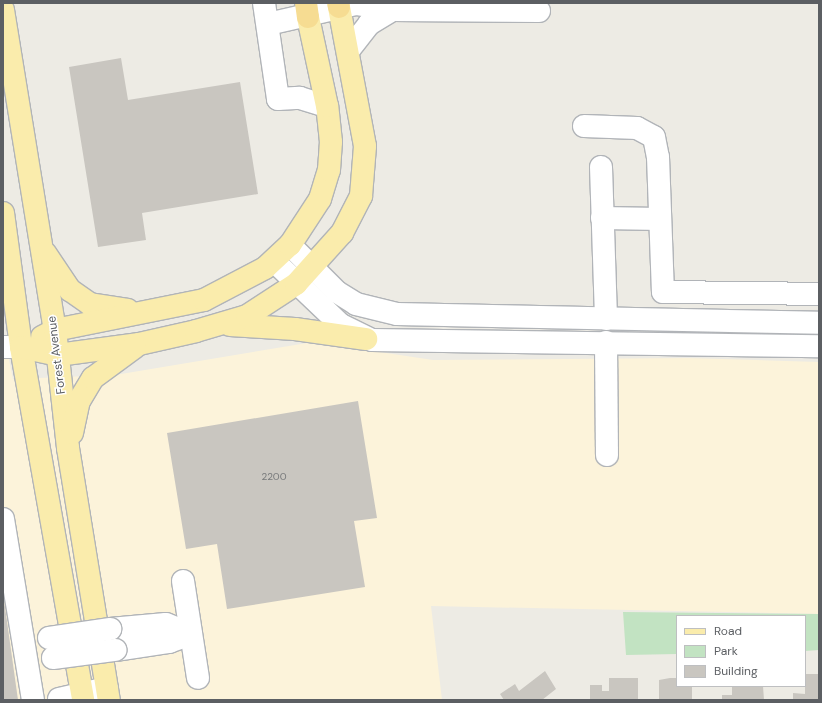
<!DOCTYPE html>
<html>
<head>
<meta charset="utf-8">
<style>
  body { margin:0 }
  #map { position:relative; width:822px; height:703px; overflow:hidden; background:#edebe4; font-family:"DM Sans",sans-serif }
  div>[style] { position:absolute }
  .commercial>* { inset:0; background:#fcf3da }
  .green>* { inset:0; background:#c2e3c2 }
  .building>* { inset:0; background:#c9c6c0 }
  .roads { filter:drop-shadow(1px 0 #b1b4b8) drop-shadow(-1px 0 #b1b4b8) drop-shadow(0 1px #b1b4b8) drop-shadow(0 -1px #b1b4b8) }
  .minor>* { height:22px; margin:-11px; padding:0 11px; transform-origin:11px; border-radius:11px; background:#fff }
  .major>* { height:22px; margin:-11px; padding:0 11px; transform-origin:11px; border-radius:11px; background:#faecac }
  .highway>* { height:22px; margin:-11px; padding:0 11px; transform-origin:11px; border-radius:11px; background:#f6dc92 }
  .bridges { filter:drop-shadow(1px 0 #b1b4b8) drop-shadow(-1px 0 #b1b4b8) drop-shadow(0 1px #b1b4b8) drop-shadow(0 -1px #b1b4b8) }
  .minor-bridge>* { height:22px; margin:-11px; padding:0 11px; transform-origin:11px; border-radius:11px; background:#fff }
  span { translate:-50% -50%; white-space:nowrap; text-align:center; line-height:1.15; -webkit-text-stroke:3px #fff; paint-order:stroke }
  .number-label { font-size:10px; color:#77797a }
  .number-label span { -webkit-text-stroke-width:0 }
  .street-label { font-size:12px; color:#5c5f63 }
  .frame { position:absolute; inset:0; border:4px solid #5c5f63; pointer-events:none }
  .legend { position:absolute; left:676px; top:615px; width:130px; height:72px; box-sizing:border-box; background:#fff; border:1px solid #bebfc1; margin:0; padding:5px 7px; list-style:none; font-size:12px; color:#5c5f63 }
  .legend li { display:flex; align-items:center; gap:8px; height:20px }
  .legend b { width:20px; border:1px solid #bebfc1 }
</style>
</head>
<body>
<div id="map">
  <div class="commercial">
    <div style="clip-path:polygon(3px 331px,13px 379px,115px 375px,313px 342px,433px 360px,688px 358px,819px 362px,819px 614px,431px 606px,442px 700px,3px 700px)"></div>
  </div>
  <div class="green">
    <div style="clip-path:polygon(623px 612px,819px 614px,819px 650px,805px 651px,805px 616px,677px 616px,677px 654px,626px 655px)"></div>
  </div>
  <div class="building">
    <div style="clip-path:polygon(121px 58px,128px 100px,240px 82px,258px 194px,142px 213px,146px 240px,98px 247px,69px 67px)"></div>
    <div style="clip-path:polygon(358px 401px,377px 518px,354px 521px,365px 587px,227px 609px,217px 544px,186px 549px,167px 433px)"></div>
    <div style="clip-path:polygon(3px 600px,4px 600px,18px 700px,3px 700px)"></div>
    <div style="clip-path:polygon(545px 671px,556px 689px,542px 700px,504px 700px,500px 694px,515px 684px,519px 691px)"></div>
    <div style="clip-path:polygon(805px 674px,819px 674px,819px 700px,793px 700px,793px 693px,805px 694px)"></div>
    <div style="clip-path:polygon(609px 678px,638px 678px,638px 700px,590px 700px,590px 685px,602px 685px,602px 691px,609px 691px)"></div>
    <div style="clip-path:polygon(670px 678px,677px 678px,677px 686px,692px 686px,692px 700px,659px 700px,659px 680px)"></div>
    <div style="clip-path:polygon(732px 686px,763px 686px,764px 700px,722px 700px,722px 695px,732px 695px)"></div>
  </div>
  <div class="roads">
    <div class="minor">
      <div style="left:264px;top:3px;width:97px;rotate:81.7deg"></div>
      <div style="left:278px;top:99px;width:22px;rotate:-3deg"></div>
      <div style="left:300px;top:98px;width:28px;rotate:17deg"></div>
      <div style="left:268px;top:24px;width:90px;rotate:-12.8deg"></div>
      <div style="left:356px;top:4px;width:36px;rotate:9deg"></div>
      <div style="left:392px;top:10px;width:147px;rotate:0.4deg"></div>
      <div style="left:348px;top:51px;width:34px;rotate:-52deg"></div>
      <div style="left:369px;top:24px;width:27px;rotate:-31deg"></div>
      <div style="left:584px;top:126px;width:53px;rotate:2.2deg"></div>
      <div style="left:637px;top:128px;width:19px;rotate:28deg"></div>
      <div style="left:654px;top:137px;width:20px;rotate:79deg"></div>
      <div style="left:658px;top:157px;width:135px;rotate:87.9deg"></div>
      <div style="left:663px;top:292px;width:156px;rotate:0.7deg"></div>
      <div style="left:601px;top:167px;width:152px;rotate:88.1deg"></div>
      <div style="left:602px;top:218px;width:58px;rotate:1deg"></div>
      <div style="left:290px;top:245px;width:66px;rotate:45deg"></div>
      <div style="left:337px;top:292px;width:22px;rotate:32deg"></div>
      <div style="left:356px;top:304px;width:42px;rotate:13.7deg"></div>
      <div style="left:397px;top:314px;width:422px;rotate:1.2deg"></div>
      <div style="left:275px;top:262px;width:91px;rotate:43.7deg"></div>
      <div style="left:341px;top:325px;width:34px;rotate:26deg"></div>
      <div style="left:372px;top:340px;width:447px;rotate:0.8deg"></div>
      <div style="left:606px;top:342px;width:113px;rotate:89.5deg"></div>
      <div style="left:3px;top:347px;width:18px"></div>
      <div style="left:3px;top:519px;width:183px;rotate:80.6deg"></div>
      <div style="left:183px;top:581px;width:98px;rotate:81.2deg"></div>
      <div style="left:110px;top:629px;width:56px;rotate:-5.1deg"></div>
      <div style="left:166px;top:624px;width:27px;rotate:22deg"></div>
      <div style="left:115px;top:650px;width:55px;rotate:-8.4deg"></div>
      <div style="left:169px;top:642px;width:23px;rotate:-20deg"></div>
      <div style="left:59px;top:699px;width:49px;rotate:-12.9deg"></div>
    </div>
    <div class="major">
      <div style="left:3px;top:10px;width:324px;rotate:80.8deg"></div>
      <div style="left:55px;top:330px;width:119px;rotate:83.7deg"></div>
      <div style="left:68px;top:448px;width:255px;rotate:80.8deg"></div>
      <div style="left:3px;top:213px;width:135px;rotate:82.3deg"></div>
      <div style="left:21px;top:347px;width:358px;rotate:80deg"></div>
      <div style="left:45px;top:253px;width:45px;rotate:56deg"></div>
      <div style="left:70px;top:290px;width:24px;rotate:35deg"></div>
      <div style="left:90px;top:304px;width:38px;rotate:9deg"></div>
      <div style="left:230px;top:325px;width:65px;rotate:3.5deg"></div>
      <div style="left:295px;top:329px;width:72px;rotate:8deg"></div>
      <div style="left:42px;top:337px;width:15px;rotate:-28deg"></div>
      <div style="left:55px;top:330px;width:152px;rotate:-11.4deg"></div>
      <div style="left:204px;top:300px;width:69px;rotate:-27.7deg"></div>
      <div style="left:265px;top:268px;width:34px;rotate:-43deg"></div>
      <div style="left:290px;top:245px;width:55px;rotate:-56.9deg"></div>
      <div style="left:320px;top:199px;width:30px;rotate:-73deg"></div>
      <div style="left:329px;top:170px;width:28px;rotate:-86deg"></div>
      <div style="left:331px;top:142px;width:36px;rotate:-96deg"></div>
      <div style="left:327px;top:106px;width:91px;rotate:-102.1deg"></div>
      <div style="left:21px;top:347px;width:38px;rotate:12deg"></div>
      <div style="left:58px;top:355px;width:82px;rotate:-7.7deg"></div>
      <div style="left:139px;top:344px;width:58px;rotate:-12.8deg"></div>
      <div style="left:196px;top:331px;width:53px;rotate:-16.4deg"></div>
      <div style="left:247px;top:316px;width:59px;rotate:-33.1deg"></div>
      <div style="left:296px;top:284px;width:69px;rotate:-48deg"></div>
      <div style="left:342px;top:233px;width:42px;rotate:-62.8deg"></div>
      <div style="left:361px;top:196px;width:50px;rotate:-85.4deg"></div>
      <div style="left:365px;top:146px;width:141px;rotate:-100.6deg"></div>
      <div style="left:72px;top:433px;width:33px;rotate:-78deg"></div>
      <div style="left:79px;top:401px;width:27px;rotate:-59deg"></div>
      <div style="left:93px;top:378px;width:52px;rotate:-36.4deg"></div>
    </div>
    <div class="highway">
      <div style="left:306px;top:3px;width:14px;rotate:82deg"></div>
      <div style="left:338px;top:3px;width:4px;rotate:76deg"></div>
    </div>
  </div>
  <div class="bridges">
    <div class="minor-bridge">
      <div style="left:49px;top:638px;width:62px;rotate:-8.4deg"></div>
      <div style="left:53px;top:658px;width:63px;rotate:-7.4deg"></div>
    </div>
  </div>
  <div class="number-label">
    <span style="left:274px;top:477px">2200</span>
  </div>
  <div class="street-label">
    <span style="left:57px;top:355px;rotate:-97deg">Forest Avenue</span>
  </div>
  <div class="frame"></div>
  <ul class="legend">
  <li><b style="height:5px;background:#faecac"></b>Road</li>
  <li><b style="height:11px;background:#c2e3c2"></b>Park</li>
  <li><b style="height:11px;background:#c9c6c0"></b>Building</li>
  </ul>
</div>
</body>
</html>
